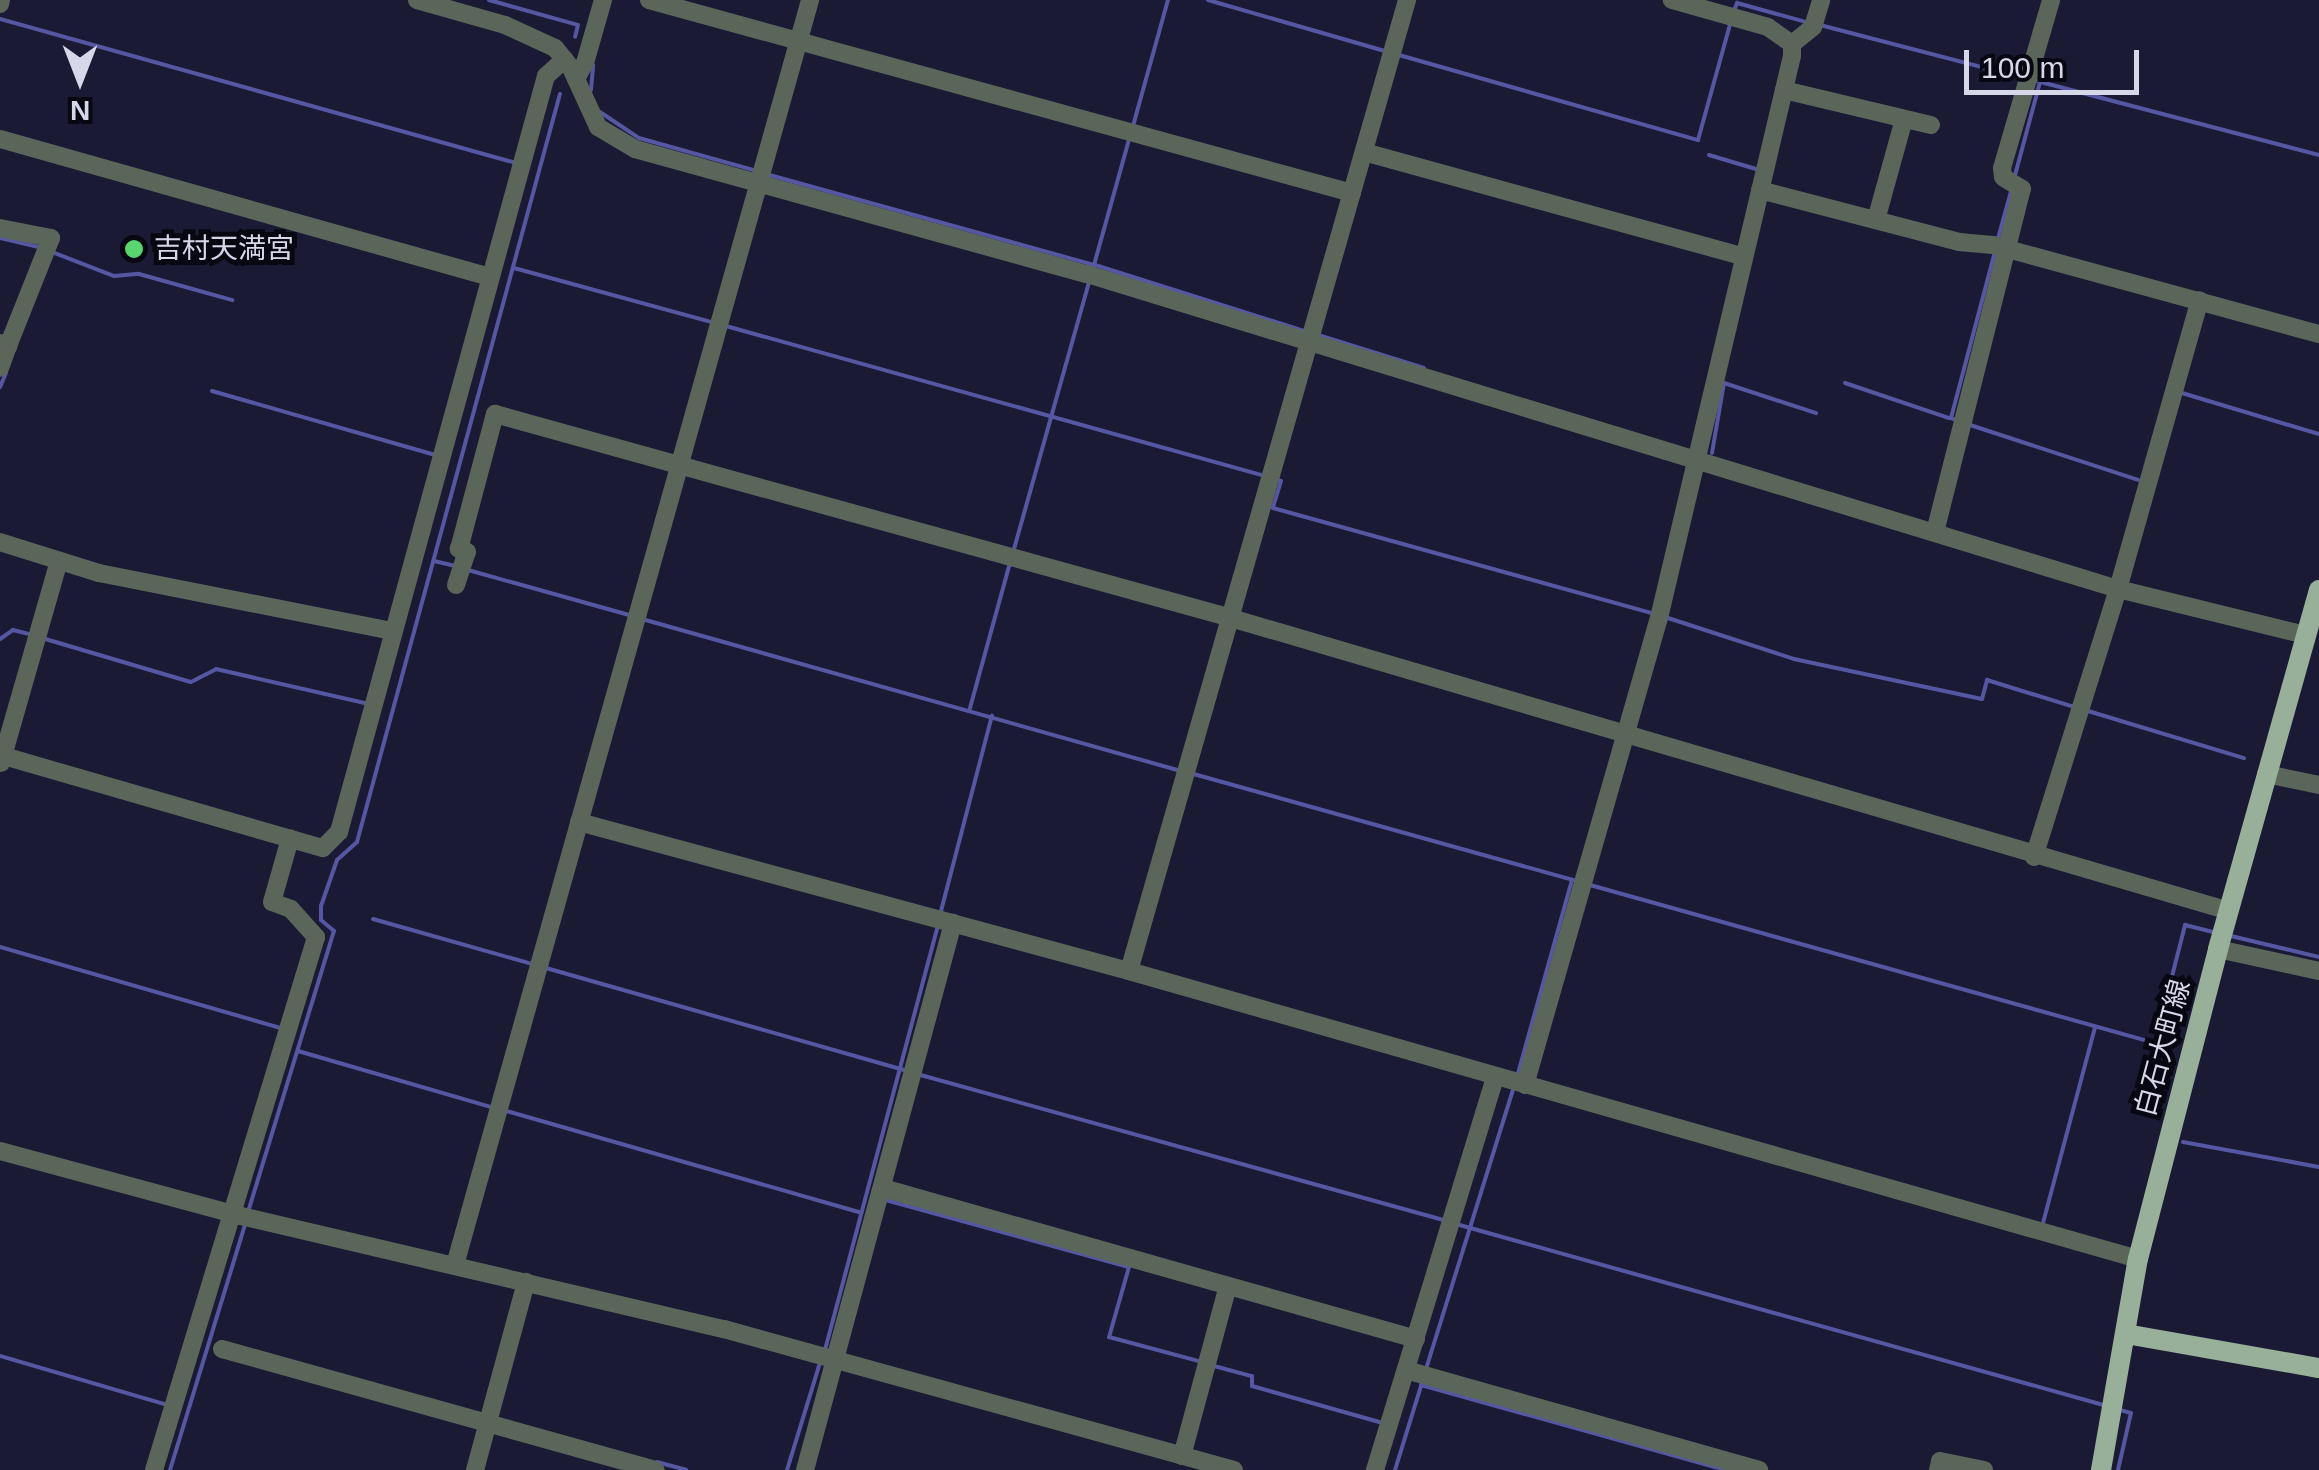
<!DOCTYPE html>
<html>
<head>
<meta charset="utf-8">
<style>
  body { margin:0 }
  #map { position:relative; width:2319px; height:1470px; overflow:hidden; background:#1a1a34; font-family:Arial,"Noto Sans JP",sans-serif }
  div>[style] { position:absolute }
  .stream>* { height:4px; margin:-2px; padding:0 2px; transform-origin:2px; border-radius:2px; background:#5657a2 }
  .minor>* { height:18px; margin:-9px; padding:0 9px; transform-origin:9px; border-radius:9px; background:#5b665b }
  .major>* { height:20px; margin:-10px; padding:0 10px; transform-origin:10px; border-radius:10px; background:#98b09a }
  .dots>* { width:28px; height:28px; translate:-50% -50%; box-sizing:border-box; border:5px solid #060711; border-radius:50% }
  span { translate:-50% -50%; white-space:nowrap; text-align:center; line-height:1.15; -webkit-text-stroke:10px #060711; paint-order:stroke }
  .poi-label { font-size:28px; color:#d6d8ea }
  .left { translate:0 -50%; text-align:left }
  .street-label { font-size:28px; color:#d6d8ea }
  .north { position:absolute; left:30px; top:30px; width:100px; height:100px; -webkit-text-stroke:8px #060711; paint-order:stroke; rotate:180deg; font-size:28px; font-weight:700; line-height:40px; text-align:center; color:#d6d8ea }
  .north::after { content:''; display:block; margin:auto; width:35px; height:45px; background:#d6d8ea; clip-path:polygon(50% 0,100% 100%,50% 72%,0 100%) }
  .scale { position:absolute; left:1964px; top:50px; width:175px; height:45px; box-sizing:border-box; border:5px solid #d6d8ea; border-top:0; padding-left:12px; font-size:30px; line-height:35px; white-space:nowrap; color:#d6d8ea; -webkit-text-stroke:8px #060711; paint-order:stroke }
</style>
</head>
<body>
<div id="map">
  <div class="stream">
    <div style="left:489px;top:0;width:92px;rotate:15.7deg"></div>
    <div style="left:578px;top:25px;width:12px;rotate:104deg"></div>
    <div style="left:1208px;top:0;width:184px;rotate:16.1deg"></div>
    <div style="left:1734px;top:11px;width:9px;rotate:-69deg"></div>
    <div style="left:1737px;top:3px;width:72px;rotate:15.4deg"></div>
    <div style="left:0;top:19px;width:536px;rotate:15.59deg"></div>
    <div style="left:1820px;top:25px;width:211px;rotate:14.6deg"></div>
    <div style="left:1399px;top:55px;width:311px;rotate:15.9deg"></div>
    <div style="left:1698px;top:140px;width:119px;rotate:-74.5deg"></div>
    <div style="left:2033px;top:80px;width:296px;rotate:14.7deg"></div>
    <div style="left:591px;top:90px;width:25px;rotate:-85deg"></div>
    <div style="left:600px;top:112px;width:47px;rotate:33.7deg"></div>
    <div style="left:639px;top:138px;width:123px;rotate:15.6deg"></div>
    <div style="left:1133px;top:126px;width:131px;rotate:-74.5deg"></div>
    <div style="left:1709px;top:155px;width:49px;rotate:16.6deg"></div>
    <div style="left:766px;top:174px;width:341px;rotate:15.5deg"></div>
    <div style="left:1095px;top:265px;width:219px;rotate:17.5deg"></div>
    <div style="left:2014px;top:179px;width:100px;rotate:-75deg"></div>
    <div style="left:0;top:238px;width:44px;rotate:13.1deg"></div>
    <div style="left:1997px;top:242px;width:56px;rotate:-74.5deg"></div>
    <div style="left:52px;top:252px;width:66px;rotate:21.2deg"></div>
    <div style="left:114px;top:276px;width:25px;rotate:-5deg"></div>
    <div style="left:139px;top:274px;width:97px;rotate:15.6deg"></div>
    <div style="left:1094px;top:265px;width:130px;rotate:-74.4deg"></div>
    <div style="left:514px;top:268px;width:205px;rotate:15.3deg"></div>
    <div style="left:726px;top:326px;width:559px;rotate:15.55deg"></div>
    <div style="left:1318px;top:335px;width:111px;rotate:17.3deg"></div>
    <div style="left:1845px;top:383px;width:110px;rotate:18.6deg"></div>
    <div style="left:0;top:387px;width:15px;rotate:-67deg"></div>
    <div style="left:212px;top:391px;width:235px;rotate:16deg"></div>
    <div style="left:2182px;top:393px;width:143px;rotate:16.7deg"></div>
    <div style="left:1958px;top:421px;width:8px;rotate:-157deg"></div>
    <div style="left:1951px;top:418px;width:173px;rotate:-75.2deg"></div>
    <div style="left:1967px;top:424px;width:180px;rotate:18.1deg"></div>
    <div style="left:1712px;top:453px;width:71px;rotate:-80.3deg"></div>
    <div style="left:1724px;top:383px;width:97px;rotate:18.1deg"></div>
    <div style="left:1275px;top:479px;width:6px;rotate:18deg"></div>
    <div style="left:1281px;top:481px;width:28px;rotate:107deg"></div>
    <div style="left:1273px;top:508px;width:395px;rotate:15.5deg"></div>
    <div style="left:1014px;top:549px;width:280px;rotate:-74.3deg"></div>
    <div style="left:434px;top:561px;width:22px;rotate:13deg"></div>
    <div style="left:468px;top:570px;width:171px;rotate:15.6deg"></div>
    <div style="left:1668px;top:618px;width:133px;rotate:18deg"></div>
    <div style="left:1794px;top:659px;width:192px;rotate:12deg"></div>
    <div style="left:1982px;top:699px;width:20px;rotate:-75deg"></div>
    <div style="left:1987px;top:680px;width:91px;rotate:17.2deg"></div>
    <div style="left:642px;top:619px;width:560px;rotate:15.75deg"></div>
    <div style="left:42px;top:638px;width:155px;rotate:16.5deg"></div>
    <div style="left:191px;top:682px;width:28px;rotate:-27deg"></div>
    <div style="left:216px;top:669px;width:157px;rotate:12.9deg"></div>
    <div style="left:0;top:639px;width:16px;rotate:-35deg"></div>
    <div style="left:13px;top:630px;width:21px;rotate:14deg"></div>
    <div style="left:970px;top:708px;width:150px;rotate:-74.6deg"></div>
    <div style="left:2088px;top:711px;width:163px;rotate:16.8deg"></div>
    <div style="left:1190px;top:773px;width:401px;rotate:15.6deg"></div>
    <div style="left:1590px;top:885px;width:587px;rotate:15.62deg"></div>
    <div style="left:2155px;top:1043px;width:122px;rotate:-75.7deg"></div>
    <div style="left:2185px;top:925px;width:33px;rotate:14deg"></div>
    <div style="left:940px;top:915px;width:206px;rotate:-75.4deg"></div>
    <div style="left:373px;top:919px;width:165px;rotate:15.8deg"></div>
    <div style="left:2231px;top:936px;width:90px;rotate:13.4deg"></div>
    <div style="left:0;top:947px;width:296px;rotate:16.1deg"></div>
    <div style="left:546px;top:968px;width:375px;rotate:15.9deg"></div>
    <div style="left:298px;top:1051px;width:204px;rotate:16.2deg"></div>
    <div style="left:917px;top:1074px;width:550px;rotate:15.5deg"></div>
    <div style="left:1517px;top:1077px;width:205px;rotate:-74.4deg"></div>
    <div style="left:503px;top:1110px;width:370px;rotate:16deg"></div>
    <div style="left:2183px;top:1142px;width:138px;rotate:10.4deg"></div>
    <div style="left:882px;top:1199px;width:256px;rotate:15.4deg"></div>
    <div style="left:1129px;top:1267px;width:73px;rotate:105.9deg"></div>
    <div style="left:1109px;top:1337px;width:96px;rotate:15deg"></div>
    <div style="left:248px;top:1212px;width:294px;rotate:-73deg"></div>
    <div style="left:334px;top:931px;width:17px;rotate:-140deg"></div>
    <div style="left:321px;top:920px;width:14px;rotate:-90deg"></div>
    <div style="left:321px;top:906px;width:49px;rotate:-70.8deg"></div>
    <div style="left:337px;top:860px;width:27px;rotate:-42deg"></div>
    <div style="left:357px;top:842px;width:775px;rotate:-74.82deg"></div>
    <div style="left:2043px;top:1223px;width:203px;rotate:-75.1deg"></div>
    <div style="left:1456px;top:1224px;width:676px;rotate:15.62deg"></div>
    <div style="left:825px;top:1350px;width:441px;rotate:-75.1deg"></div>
    <div style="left:0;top:1356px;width:175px;rotate:16.3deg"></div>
    <div style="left:1214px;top:1366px;width:39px;rotate:15deg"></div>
    <div style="left:1252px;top:1376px;width:10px;rotate:90deg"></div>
    <div style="left:1252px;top:1386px;width:136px;rotate:15.8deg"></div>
    <div style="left:1426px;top:1369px;width:295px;rotate:-72.7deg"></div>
    <div style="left:1421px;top:1385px;width:316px;rotate:15.6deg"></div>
    <div style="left:657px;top:1462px;width:30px;rotate:15deg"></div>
    <div style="left:170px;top:1470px;width:260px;rotate:-73deg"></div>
    <div style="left:787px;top:1470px;width:112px;rotate:-72.9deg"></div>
    <div style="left:1395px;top:1470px;width:91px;rotate:-72.8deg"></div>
    <div style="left:2118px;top:1470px;width:58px;rotate:-77.2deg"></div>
    <div style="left:2131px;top:1413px;width:11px;rotate:-165deg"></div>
  </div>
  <div class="minor">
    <div style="left:417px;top:0;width:91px;rotate:15.9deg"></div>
    <div style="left:505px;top:25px;width:55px;rotate:24.7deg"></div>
    <div style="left:555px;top:48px;width:26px;rotate:51deg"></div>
    <div style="left:571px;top:68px;width:65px;rotate:65.4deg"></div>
    <div style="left:598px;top:127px;width:43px;rotate:30.7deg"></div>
    <div style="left:635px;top:149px;width:469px;rotate:15.5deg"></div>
    <div style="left:1087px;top:274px;width:1078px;rotate:16.99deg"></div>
    <div style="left:2118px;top:589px;width:193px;rotate:13.8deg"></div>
    <div style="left:649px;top:0;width:729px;rotate:15.35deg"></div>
    <div style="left:0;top:4px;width:4px;rotate:-76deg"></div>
    <div style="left:1792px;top:44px;width:27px;rotate:-39deg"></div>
    <div style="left:1813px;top:27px;width:28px;rotate:-73deg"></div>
    <div style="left:576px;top:79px;width:18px;rotate:-61deg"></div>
    <div style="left:585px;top:63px;width:66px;rotate:-74.1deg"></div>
    <div style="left:1784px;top:90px;width:151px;rotate:13.4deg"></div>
    <div style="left:0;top:139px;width:509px;rotate:15.73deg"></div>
    <div style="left:1364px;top:152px;width:394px;rotate:15.4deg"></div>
    <div style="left:1760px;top:190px;width:206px;rotate:14.6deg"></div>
    <div style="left:1959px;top:242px;width:34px;rotate:5deg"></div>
    <div style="left:1993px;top:245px;width:338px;rotate:15.3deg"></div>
    <div style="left:1876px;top:220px;width:105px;rotate:-74.5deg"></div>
    <div style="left:0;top:228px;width:52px;rotate:11.1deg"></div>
    <div style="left:51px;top:238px;width:116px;rotate:111.7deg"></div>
    <div style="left:0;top:343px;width:9px;rotate:21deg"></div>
    <div style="left:8px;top:346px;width:23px;rotate:110deg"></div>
    <div style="left:1935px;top:532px;width:354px;rotate:-75.8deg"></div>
    <div style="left:2022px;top:189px;width:22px;rotate:-148deg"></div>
    <div style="left:2003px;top:177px;width:9px;rotate:-96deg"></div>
    <div style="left:2002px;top:168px;width:175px;rotate:-73.7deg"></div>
    <div style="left:0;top:542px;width:104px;rotate:17.4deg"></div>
    <div style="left:99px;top:573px;width:300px;rotate:11.2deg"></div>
    <div style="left:456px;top:585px;width:35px;rotate:-72deg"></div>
    <div style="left:467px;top:552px;width:9px;rotate:-159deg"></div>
    <div style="left:459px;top:549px;width:140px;rotate:-75.1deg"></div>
    <div style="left:495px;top:414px;width:764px;rotate:15.49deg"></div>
    <div style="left:1231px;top:618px;width:1040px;rotate:16.36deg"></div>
    <div style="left:0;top:755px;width:336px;rotate:16.1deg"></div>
    <div style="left:323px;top:848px;width:23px;rotate:-45deg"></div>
    <div style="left:339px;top:832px;width:784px;rotate:-74.69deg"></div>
    <div style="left:546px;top:76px;width:25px;rotate:-42deg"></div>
    <div style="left:1px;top:763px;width:210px;rotate:-74deg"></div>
    <div style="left:2266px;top:774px;width:54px;rotate:11.7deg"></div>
    <div style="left:579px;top:822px;width:570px;rotate:15.16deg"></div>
    <div style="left:1129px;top:971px;width:1049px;rotate:15.93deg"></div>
    <div style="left:2034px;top:857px;width:281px;rotate:-72.6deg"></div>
    <div style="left:2118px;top:589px;width:300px;rotate:-74.2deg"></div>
    <div style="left:2218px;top:949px;width:103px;rotate:12.3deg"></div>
    <div style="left:1129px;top:971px;width:1010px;rotate:-74.02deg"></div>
    <div style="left:1525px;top:1085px;width:486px;rotate:-74deg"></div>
    <div style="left:1659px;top:618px;width:578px;rotate:-76.69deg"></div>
    <div style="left:1792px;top:56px;width:12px;rotate:-90deg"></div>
    <div style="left:1792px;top:44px;width:29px;rotate:-145deg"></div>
    <div style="left:1768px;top:27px;width:100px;rotate:-164.3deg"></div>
    <div style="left:0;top:1151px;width:250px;rotate:15.1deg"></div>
    <div style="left:241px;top:1216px;width:496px;rotate:13.2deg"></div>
    <div style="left:724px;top:1329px;width:529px;rotate:15.45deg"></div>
    <div style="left:883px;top:1188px;width:554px;rotate:15.82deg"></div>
    <div style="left:455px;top:1265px;width:1314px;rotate:-74.32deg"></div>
    <div style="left:222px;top:1349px;width:450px;rotate:15.6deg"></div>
    <div style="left:1406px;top:1370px;width:367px;rotate:15.8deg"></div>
    <div style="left:1182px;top:1456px;width:176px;rotate:-74.9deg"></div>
    <div style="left:154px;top:1470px;width:557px;rotate:-73.09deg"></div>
    <div style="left:316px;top:937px;width:38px;rotate:-132deg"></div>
    <div style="left:291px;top:909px;width:20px;rotate:-160deg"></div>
    <div style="left:272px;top:902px;width:66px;rotate:-74.1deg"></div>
    <div style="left:475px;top:1470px;width:195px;rotate:-74.8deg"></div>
    <div style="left:805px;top:1470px;width:567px;rotate:-74.86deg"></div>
    <div style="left:1375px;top:1470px;width:411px;rotate:-73deg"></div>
    <div style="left:1938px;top:1470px;width:9px;rotate:-77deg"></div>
    <div style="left:1940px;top:1461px;width:45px;rotate:11.6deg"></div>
  </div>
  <div class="major">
    <div style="left:2126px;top:1334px;width:196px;rotate:10deg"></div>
    <div style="left:2101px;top:1470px;width:214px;rotate:-80.1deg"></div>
    <div style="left:2138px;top:1259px;width:320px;rotate:-75.5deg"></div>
    <div style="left:2218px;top:949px;width:373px;rotate:-74.3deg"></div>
  </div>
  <div class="dots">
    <div style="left:134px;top:249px;background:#59d56f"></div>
  </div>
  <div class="poi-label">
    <span class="left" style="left:154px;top:249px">吉村天満宮</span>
  </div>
  <div class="street-label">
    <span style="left:2163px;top:1048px;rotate:-75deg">白石大町線</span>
  </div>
  <div class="north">N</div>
  <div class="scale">100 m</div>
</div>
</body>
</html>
